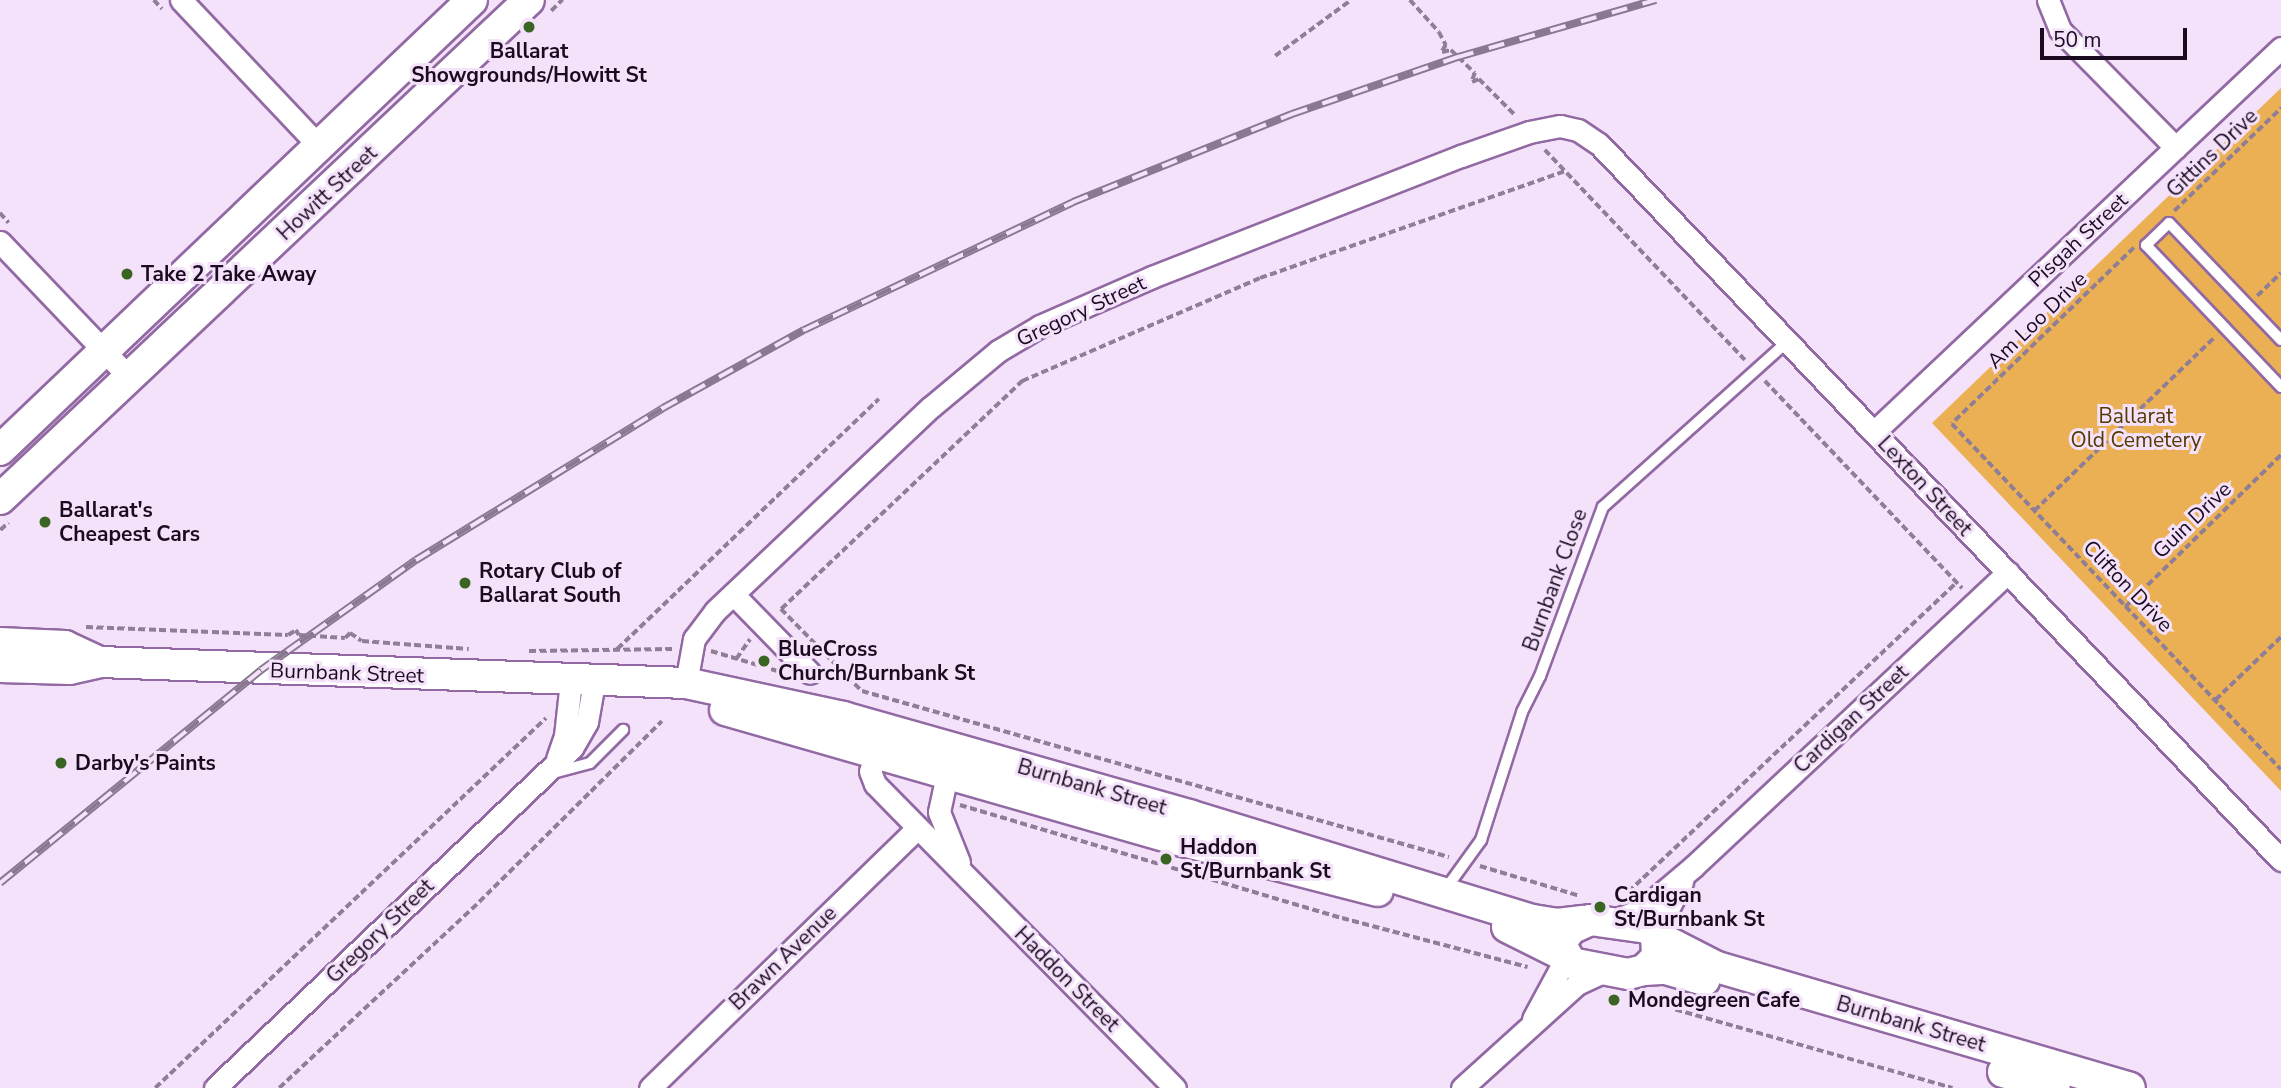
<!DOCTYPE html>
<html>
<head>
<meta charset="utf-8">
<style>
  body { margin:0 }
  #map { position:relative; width:2281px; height:1088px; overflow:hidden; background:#f4e2fb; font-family:"Nunito Sans",sans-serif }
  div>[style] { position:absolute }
  .green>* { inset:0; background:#ebb054 }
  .path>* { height:3.5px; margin-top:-1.75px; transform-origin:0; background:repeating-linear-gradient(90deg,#8f7e96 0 7px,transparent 0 10.5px) }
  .roads { filter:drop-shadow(2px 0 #9269a3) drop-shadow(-2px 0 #9269a3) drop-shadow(0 2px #9269a3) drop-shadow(0 -2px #9269a3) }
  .lane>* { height:10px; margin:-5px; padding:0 5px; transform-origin:5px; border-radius:5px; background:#fff }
  .street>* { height:21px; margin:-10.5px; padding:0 10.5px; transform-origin:10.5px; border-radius:10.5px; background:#fff }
  .secondary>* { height:30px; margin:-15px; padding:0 15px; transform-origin:15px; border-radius:15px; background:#fff }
  .rail>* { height:8px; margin-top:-4px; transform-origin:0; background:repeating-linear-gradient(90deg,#f4e2fb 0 16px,#897890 0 32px); box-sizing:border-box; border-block:2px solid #897890 }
  .dots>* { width:19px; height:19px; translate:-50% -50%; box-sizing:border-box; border:4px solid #f4e2fb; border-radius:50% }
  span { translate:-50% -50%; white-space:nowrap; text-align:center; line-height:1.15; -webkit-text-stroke:6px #f4e2fb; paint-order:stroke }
  .poi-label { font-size:21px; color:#1b0b21; font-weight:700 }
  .left { translate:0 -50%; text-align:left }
  .street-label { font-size:21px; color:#1b0b21 }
  .park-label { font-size:21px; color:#563901 }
  .scale { position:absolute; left:2040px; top:28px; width:147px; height:32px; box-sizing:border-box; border:4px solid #1b0b21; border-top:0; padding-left:9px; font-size:21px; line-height:24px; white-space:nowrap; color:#1b0b21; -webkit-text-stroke:5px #f4e2fb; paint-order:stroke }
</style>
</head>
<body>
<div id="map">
  <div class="green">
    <div style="clip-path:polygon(2281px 88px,2281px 791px,1932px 423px)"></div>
  </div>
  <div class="path">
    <div style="left:154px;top:0;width:12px;rotate:48deg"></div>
    <div style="left:1410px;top:0;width:43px;rotate:47.8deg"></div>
    <div style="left:1439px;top:32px;width:15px;rotate:62deg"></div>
    <div style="left:1446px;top:45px;width:8px;rotate:120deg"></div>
    <div style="left:1442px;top:52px;width:9px;rotate:-13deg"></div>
    <div style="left:1451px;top:50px;width:33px;rotate:44deg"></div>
    <div style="left:1475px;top:73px;width:9px;rotate:108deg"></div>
    <div style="left:1472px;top:82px;width:8px;rotate:-23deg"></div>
    <div style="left:1479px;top:79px;width:51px;rotate:45deg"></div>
    <div style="left:551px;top:11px;width:16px;rotate:-45deg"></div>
    <div style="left:1275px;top:56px;width:94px;rotate:-36.4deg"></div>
    <div style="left:1545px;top:150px;width:290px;rotate:46.4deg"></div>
    <div style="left:2174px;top:211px;width:149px;rotate:-43.9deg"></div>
    <div style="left:0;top:213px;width:13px;rotate:48deg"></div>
    <div style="left:2134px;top:248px;width:253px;rotate:136deg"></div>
    <div style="left:1952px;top:424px;width:477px;rotate:46.4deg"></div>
    <div style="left:2257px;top:296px;width:33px;rotate:-44deg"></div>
    <div style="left:1765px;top:381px;width:286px;rotate:46.4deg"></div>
    <div style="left:2034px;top:511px;width:251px;rotate:-43.9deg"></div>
    <div style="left:0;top:530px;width:11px;rotate:-41deg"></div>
    <div style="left:2125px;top:607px;width:218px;rotate:-44.3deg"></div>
    <div style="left:781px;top:609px;width:115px;rotate:45.4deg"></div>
    <div style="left:862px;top:691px;width:610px;rotate:15.79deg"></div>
    <div style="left:781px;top:609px;width:332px;rotate:-43.4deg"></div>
    <div style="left:1022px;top:381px;width:259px;rotate:-23.4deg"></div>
    <div style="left:1260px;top:278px;width:323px;rotate:-19.3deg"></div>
    <div style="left:86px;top:627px;width:202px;rotate:2.3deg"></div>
    <div style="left:288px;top:635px;width:9px;rotate:-32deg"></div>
    <div style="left:296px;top:630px;width:6px;rotate:59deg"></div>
    <div style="left:299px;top:635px;width:46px;rotate:3.7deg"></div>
    <div style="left:345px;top:638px;width:7px;rotate:-45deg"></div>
    <div style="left:350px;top:633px;width:14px;rotate:34deg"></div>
    <div style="left:362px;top:641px;width:107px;rotate:4.3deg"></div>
    <div style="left:617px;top:649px;width:362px;rotate:-43.7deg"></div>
    <div style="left:529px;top:651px;width:143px;rotate:-0.8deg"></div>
    <div style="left:711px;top:651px;width:73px;rotate:16.7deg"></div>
    <div style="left:736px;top:659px;width:24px;rotate:-55deg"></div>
    <div style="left:2215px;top:700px;width:91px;rotate:-43.7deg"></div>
    <div style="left:960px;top:805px;width:398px;rotate:16.5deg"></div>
    <div style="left:1342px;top:918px;width:192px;rotate:14.8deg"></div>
    <div style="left:1480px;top:866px;width:104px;rotate:16.7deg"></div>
    <div style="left:1628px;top:892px;width:452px;rotate:-43.3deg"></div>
    <div style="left:1635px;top:998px;width:330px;rotate:15.8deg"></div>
    <div style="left:155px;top:1088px;width:538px;rotate:-43.42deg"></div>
    <div style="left:279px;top:1088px;width:273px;rotate:-42.9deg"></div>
    <div style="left:479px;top:902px;width:257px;rotate:-44.7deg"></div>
  </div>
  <div class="roads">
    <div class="lane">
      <div style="left:2281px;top:340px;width:162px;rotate:-133.7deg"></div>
      <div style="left:2169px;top:223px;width:32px;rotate:136deg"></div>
      <div style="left:2146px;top:245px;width:196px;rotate:46.4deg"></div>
      <div style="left:553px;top:773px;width:38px;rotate:-15deg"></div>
      <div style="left:590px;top:763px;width:47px;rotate:-45deg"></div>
      <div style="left:1445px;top:890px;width:62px;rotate:-54.2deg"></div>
      <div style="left:1481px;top:840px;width:134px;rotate:-72.2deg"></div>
      <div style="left:1522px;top:712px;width:40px;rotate:-63.4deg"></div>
      <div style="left:1540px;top:676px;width:180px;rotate:-69.6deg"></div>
      <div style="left:1603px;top:507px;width:247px;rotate:-41.9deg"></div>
    </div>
    <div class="street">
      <div style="left:181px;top:0;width:201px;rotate:46.6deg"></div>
      <div style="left:2048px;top:0;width:32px;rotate:68deg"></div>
      <div style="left:2060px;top:30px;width:165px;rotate:45.5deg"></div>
      <div style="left:0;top:242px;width:188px;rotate:46.3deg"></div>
      <div style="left:1874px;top:432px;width:560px;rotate:-43.33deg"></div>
      <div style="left:733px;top:594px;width:110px;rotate:45.7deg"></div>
      <div style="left:686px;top:683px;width:45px;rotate:-79.7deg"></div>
      <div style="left:694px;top:639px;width:35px;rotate:-53deg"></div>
      <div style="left:715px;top:611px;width:297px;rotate:-43.4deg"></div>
      <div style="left:931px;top:407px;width:87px;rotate:-39.9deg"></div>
      <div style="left:998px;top:351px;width:49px;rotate:-30.8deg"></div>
      <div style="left:1040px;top:326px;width:122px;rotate:-23.6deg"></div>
      <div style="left:1152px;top:277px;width:332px;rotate:-21.4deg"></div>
      <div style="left:1461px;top:156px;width:72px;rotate:-19.4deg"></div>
      <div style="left:1529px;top:132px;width:32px;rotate:-11deg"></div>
      <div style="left:1560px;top:126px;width:18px;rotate:13deg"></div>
      <div style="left:1578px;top:130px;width:25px;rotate:34deg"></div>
      <div style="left:1599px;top:144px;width:989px;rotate:46.39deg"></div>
      <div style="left:877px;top:750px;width:22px;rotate:108deg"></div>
      <div style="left:870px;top:771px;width:14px;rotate:69deg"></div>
      <div style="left:875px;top:784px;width:427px;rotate:45.4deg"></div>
      <div style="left:557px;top:759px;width:24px;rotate:-71deg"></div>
      <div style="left:565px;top:736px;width:55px;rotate:-83.8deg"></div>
      <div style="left:948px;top:770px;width:43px;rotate:102.1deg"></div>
      <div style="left:939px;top:812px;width:54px;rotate:68.2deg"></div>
      <div style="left:1612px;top:921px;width:33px;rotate:-21deg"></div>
      <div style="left:1643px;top:909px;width:67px;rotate:-40.1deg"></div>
      <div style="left:1694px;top:866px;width:430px;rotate:-43.1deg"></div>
      <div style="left:1655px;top:934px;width:59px;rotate:-62.6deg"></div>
      <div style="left:1533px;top:1019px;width:69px;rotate:-61.6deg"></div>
      <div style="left:215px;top:1088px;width:493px;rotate:-43.6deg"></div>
      <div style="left:572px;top:748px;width:30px;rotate:-60deg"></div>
      <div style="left:587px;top:722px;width:41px;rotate:-80.1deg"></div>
      <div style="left:650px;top:1088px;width:371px;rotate:-44.2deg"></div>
      <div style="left:1462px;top:1088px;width:155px;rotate:-42.1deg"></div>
      <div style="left:1577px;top:984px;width:31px;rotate:-25deg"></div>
    </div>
    <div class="secondary">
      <div style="left:0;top:450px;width:652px;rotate:-43.63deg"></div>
      <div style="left:0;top:499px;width:727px;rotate:-43.33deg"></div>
      <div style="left:0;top:643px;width:65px;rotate:2.6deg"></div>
      <div style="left:65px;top:646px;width:38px;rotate:25deg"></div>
      <div style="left:0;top:667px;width:70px;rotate:1.6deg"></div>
      <div style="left:70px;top:669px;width:31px;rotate:-13deg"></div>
      <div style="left:100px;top:662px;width:586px;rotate:2.05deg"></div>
      <div style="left:686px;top:683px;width:161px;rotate:12.2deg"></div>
      <div style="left:843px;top:717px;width:360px;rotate:15.8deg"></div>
      <div style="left:1189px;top:815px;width:360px;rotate:17deg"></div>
      <div style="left:1533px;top:920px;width:24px;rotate:9deg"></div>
      <div style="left:1557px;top:924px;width:26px;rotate:-7deg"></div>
      <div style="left:725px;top:710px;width:476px;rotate:16deg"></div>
      <div style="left:1183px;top:841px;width:201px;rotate:14.4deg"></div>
      <div style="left:1590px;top:920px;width:59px;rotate:7.9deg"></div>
      <div style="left:1648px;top:928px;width:11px;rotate:45deg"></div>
      <div style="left:1656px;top:936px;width:21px;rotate:87deg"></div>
      <div style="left:1657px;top:957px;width:18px;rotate:135deg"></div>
      <div style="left:1644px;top:970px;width:16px;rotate:166deg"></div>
      <div style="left:1628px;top:974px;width:58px;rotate:-169.1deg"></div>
      <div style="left:1571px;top:963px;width:19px;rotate:-118deg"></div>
      <div style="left:1562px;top:946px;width:8px;rotate:-76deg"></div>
      <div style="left:1564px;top:938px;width:11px;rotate:-52deg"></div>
      <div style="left:1571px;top:929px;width:21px;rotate:-25deg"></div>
      <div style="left:1507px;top:927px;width:65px;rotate:26.6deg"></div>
      <div style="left:1656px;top:936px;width:68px;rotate:26.9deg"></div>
      <div style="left:1717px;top:967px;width:430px;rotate:16.3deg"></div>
      <div style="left:1644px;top:970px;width:22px;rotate:-3deg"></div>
      <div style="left:1666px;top:969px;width:40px;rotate:16deg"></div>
      <div style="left:2003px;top:1072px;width:54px;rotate:17.1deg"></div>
    </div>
  </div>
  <div class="rail">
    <div style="left:0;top:883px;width:337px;rotate:-39.2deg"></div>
    <div style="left:261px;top:670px;width:190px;rotate:-35.4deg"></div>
    <div style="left:416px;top:560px;width:290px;rotate:-31.6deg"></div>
    <div style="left:663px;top:408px;width:161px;rotate:-29deg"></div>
    <div style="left:804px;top:330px;width:298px;rotate:-25.4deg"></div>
    <div style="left:1073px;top:202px;width:236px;rotate:-21.9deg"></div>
    <div style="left:1292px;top:114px;width:176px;rotate:-19deg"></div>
    <div style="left:1458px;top:57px;width:206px;rotate:-16.1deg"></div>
  </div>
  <div class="dots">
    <div style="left:529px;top:27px;background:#3a6421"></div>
    <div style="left:127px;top:274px;background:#3a6421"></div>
    <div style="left:45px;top:522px;background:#3a6421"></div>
    <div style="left:465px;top:583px;background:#3a6421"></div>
    <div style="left:764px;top:661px;background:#3a6421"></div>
    <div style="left:61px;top:763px;background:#3a6421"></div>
    <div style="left:1166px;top:859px;background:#3a6421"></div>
    <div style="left:1600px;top:907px;background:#3a6421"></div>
    <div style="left:1614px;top:1000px;background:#3a6421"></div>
  </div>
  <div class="poi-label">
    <span style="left:529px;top:63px">Ballarat<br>Showgrounds/Howitt St</span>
    <span class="left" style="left:141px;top:274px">Take 2 Take Away</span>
    <span class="left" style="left:59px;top:522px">Ballarat's<br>Cheapest Cars</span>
    <span class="left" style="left:479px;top:583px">Rotary Club of<br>Ballarat South</span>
    <span class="left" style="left:778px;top:661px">BlueCross<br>Church/Burnbank St</span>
    <span class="left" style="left:75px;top:763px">Darby's Paints</span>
    <span class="left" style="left:1180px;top:859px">Haddon<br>St/Burnbank St</span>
    <span class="left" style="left:1614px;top:907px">Cardigan<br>St/Burnbank St</span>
    <span class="left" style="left:1628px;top:1000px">Mondegreen Cafe</span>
  </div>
  <div class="street-label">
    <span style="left:2212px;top:153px;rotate:-44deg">Gittins Drive</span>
    <span style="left:327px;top:193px;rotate:-43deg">Howitt Street</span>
    <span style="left:2078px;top:240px;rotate:-43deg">Pisgah Street</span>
    <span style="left:1081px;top:311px;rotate:-25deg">Gregory Street</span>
    <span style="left:2037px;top:320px;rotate:-44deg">Am Loo Drive</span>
    <span style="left:1925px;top:486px;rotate:47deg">Lexton Street</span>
    <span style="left:2192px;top:520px;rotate:-44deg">Guin Drive</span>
    <span style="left:1555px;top:580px;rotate:-70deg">Burnbank Close</span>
    <span style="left:2128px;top:586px;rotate:46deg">Clifton Drive</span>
    <span style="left:347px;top:673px;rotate:2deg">Burnbank Street</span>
    <span style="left:1851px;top:719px;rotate:-43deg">Cardigan Street</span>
    <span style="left:1092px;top:787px;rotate:16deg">Burnbank Street</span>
    <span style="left:380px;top:931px;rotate:-44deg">Gregory Street</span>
    <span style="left:783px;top:958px;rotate:-44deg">Brawn Avenue</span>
    <span style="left:1067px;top:979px;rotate:45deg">Haddon Street</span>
    <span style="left:1911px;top:1024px;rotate:16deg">Burnbank Street</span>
  </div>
  <div class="park-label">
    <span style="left:2136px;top:428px">Ballarat<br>Old Cemetery</span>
  </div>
  <div class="scale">50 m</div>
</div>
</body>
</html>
